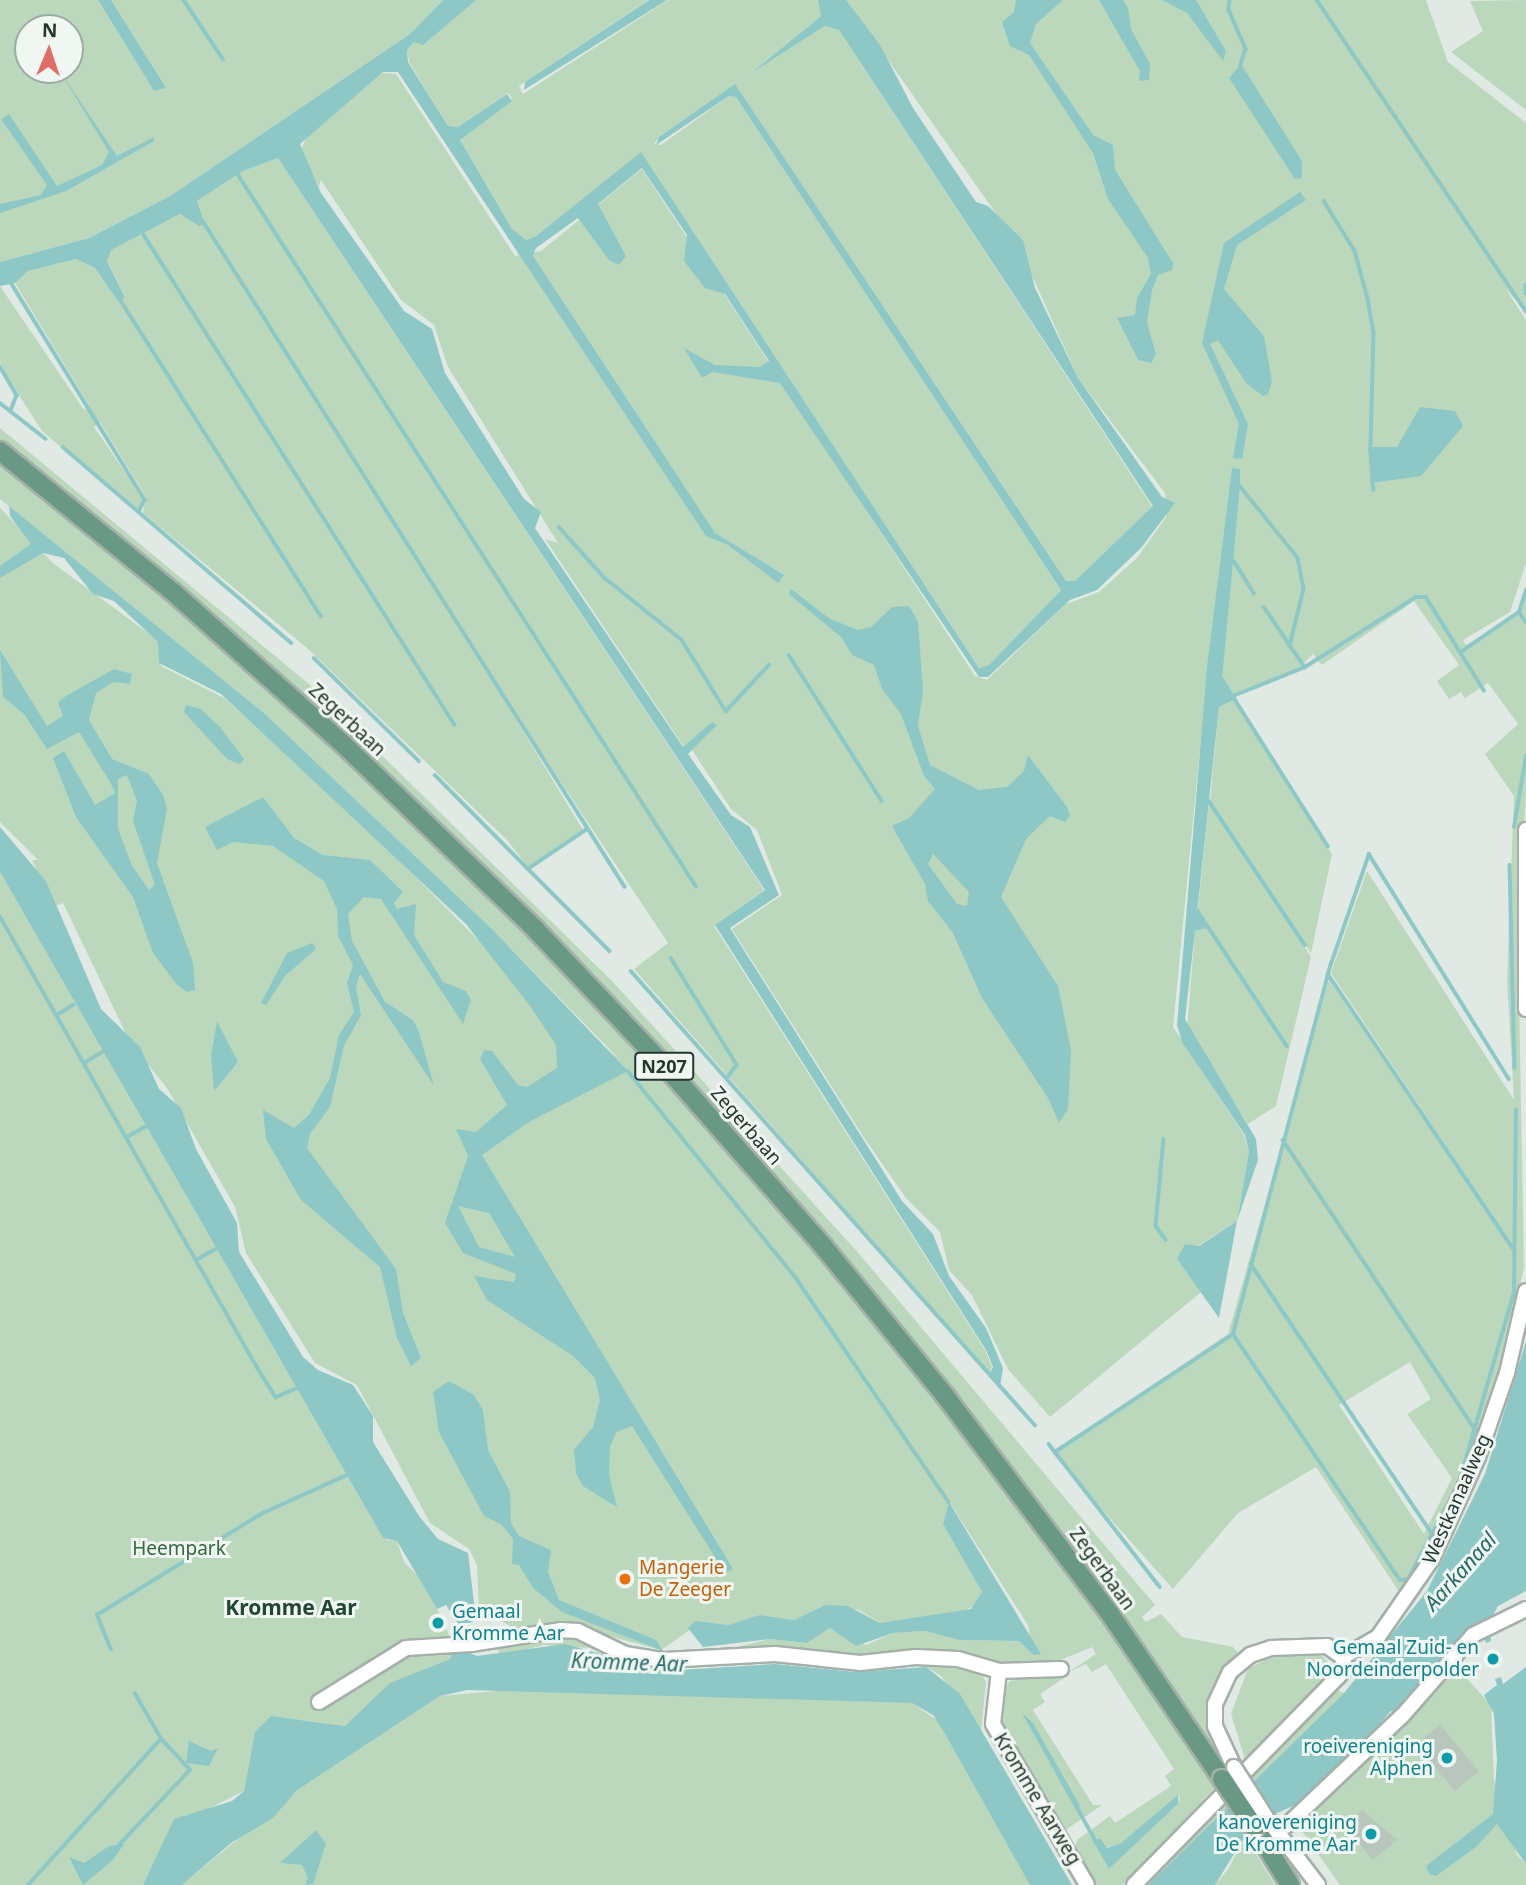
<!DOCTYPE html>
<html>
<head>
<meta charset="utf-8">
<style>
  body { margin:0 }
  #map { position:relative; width:1526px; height:1885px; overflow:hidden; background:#e0e9e3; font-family:"Noto Sans",sans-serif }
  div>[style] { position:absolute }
  .green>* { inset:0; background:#bbd8bd }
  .water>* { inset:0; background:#8ec8c6 }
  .stream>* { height:3.5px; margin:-1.75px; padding:0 1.75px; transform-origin:1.75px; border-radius:1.75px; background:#8ec8c6 }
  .building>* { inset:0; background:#b8c6be; transform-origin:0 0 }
  .roads { filter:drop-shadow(2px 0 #a4b0a9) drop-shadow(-2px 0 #a4b0a9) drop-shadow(0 2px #a4b0a9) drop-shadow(0 -2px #a4b0a9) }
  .minor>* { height:14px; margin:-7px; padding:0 7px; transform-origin:7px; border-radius:7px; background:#fff }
  .major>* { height:18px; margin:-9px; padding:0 9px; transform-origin:9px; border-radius:9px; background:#699984 }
  .bridges { filter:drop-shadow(2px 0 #a4b0a9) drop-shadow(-2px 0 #a4b0a9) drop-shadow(0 2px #a4b0a9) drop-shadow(0 -2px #a4b0a9) }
  .minor-bridge>* { height:14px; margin:-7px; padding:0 7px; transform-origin:7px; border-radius:7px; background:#fff }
  .major-bridge>* { height:18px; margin:-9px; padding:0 9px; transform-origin:9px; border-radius:9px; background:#699984 }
  .dots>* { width:19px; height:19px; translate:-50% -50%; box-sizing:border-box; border:4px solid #f0f6f2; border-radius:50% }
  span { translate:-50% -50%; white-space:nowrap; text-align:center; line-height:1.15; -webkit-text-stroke:6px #f0f6f2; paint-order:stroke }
  .shield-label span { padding:2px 5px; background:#f0f6f2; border:2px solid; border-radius:5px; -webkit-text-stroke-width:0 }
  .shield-label { font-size:18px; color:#23372e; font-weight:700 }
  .street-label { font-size:19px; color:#23372e }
  .park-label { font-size:19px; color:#32693d }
  .food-label { font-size:19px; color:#c56008 }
  .left { translate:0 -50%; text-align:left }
  .culture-label { font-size:19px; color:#0d838f }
  .right { translate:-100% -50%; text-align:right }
  .water-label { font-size:21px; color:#246b6a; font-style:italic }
  .neighbourhood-label { font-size:21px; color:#214636; font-weight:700 }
  .north { position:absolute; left:14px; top:14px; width:70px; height:70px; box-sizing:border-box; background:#f0f6f2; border:2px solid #9eaaa4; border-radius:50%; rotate:2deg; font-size:19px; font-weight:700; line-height:28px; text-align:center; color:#23372e }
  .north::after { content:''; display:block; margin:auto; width:24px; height:32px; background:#e16d66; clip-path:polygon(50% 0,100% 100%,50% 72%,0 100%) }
</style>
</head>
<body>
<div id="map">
  <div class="green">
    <div style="clip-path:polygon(evenodd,0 0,98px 0,154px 91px,165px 88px,111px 0,443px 0,410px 34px,170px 196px,89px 238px,0 262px,0 0,28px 28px,70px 28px,70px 70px,28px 70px,28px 28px)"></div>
    <div style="clip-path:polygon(476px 0,648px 0,519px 86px,523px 94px,668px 0,818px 0,821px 16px,750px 74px,825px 26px,839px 30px,1153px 508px,1075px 581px,1066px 581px,735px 85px,659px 137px,654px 144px,661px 145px,729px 96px,736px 97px,1061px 590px,989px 665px,979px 668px,641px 153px,536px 236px,526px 240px,512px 229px,460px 140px,512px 98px,508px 93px,458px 127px,448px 126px,409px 62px,407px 50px,414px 42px)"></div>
    <div style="clip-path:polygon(evenodd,846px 0,1426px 0,1448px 62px,1526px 123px,1526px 312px,1505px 288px,1526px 320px,1526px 563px,1510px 612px,1463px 640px,1466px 645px,1519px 613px,1526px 593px,1526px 791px,1518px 944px,1524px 1268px,1492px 1408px,1435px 1539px,1402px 1596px,1316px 1467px,1238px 1513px,1173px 1589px,1052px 1453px,1228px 1334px,1329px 980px,1515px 1254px,1513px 1270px,1516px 1258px,1517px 1239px,1516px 1251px,1331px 973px,1367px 871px,1514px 1100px,1507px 980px,1514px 796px,1485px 754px,1518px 724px,1488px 683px,1465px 698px,1461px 692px,1449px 699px,1437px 681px,1459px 665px,1414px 601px,1322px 665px,1313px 654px,1300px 667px,1234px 695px,1229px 689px,1205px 696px,1173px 1027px,1244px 1135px,1249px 1153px,1237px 1221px,1177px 1259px,1201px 1292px,1050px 1417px,1008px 1369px,972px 1295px,949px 1270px,940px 1232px,906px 1198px,863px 1136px,732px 929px,782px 895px,757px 830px,731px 809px,688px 744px,684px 747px,545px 539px,558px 543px,448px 367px,434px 325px,401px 300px,321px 180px,319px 187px,301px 150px,308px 133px,382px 73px,396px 74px,515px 256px,541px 251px,642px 169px,975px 676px,987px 680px,1066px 604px,1099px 592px,1137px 558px,1166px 517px,1165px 493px,1078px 378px,1036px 284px,997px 215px,846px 0,1410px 1362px,1431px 1399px,1407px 1414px,1452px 1478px,1424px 1534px,1339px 1405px,1410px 1362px)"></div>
    <div style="clip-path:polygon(1526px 0,1526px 110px,1451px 52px,1483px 31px,1470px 1px)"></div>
    <div style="clip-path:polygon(278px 158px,764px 890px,714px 926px,985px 1350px,992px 1367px,989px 1374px,634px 969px,668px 943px,481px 662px,583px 830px,529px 868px,507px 840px,307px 648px,143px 513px,146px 497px,100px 422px,94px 427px,144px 500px,139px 512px,42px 431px,12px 384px,0 362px,0 286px,84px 410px,89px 405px,15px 283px,28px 271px,76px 259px,95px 268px,117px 300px,125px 298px,107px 260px,110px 250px,180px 214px,205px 224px,197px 201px,243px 171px)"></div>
    <div style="clip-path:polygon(0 428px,310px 685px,615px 984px,861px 1256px,1155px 1605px,1142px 1617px,1146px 1622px,1161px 1614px,1182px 1637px,1233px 1647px,1238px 1653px,1218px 1676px,1207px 1704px,1212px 1746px,1070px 1542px,964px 1404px,841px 1251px,686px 1075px,400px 784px,187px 592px,0 443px)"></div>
    <div style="clip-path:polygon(evenodd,0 459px,230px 650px,571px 971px,824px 1260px,1004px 1483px,1118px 1639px,1204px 1764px,1214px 1788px,1123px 1885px,1092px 1885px,1075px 1851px,1077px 1840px,1110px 1816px,1115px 1823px,1171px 1786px,1165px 1776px,1174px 1769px,1106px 1664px,1092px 1672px,1086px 1664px,1067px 1673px,1096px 1654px,1092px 1647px,1051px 1664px,1015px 1666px,917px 1650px,863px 1657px,737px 1647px,770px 1639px,807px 1643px,830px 1628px,866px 1645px,893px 1633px,925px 1631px,959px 1640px,1019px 1641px,1033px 1655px,1028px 1625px,950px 1503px,943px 1523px,982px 1592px,978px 1603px,961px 1613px,880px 1623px,859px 1610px,825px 1605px,794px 1620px,761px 1615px,728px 1625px,700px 1623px,661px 1650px,572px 1626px,512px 1627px,479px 1608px,477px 1565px,469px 1549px,430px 1523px,357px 1385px,315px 1363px,246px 1253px,235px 1207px,167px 1088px,131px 1044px,63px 903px,55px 906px,32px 860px,38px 860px,0 822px,0 508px,54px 564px,159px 641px,161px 666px,224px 698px,328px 789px,489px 951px,620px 1060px,492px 929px,264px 713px,0 499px,0 459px,1180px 1795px,1178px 1804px,1109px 1869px,1094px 1840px,1100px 1838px,1105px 1848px,1121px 1843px,1180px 1795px)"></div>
    <div style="clip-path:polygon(1233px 700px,1332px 854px,1311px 953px,1210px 801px,1219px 707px)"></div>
    <div style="clip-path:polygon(1209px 802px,1311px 957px,1276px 1106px,1248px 1124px,1187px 1029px,1195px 931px,1207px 928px,1280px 1034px,1198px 909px)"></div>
    <div style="clip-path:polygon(0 872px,375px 1524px,387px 1540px,397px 1541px,404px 1562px,426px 1584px,454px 1646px,450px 1659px,392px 1683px,345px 1726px,303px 1720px,253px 1744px,244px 1791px,206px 1810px,151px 1868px,143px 1885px,0 1885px)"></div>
    <div style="clip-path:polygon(561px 1635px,617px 1650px,633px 1666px,590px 1648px,544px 1645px,499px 1656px,497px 1644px)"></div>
    <div style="clip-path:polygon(1318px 1652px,1330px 1664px,1328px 1676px,1245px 1759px,1231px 1714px,1248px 1669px,1278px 1653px)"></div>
    <div style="clip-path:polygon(939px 1661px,979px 1670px,986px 1682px,981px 1732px,941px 1676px,926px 1667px)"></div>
    <div style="clip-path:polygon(1456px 1667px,1491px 1705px,1494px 1780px,1517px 1855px,1526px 1864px,1526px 1885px,1340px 1885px,1297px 1824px)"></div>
    <div style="clip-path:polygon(1060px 1673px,1064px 1678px,1040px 1694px,1045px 1702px,1033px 1710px,1093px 1805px,1102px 1805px,1064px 1831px,1008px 1739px,1000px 1721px,999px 1696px,1010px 1681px)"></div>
    <div style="clip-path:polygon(1333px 1688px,1344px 1693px,1148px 1885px,1141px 1885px)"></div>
    <div style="clip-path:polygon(518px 1689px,912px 1703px,950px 1729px,1038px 1885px,182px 1885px,296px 1791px,440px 1696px)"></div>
    <div style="clip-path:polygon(1245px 1836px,1275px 1885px,1215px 1885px,1229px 1868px)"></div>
  </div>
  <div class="water">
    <div style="clip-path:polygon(98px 0,111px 0,166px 88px,154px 91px)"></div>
    <div style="clip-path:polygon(443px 0,476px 0,423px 45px,414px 42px,407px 50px,408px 62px,448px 126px,458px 127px,507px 94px,512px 101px,460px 140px,512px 229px,526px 240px,536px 236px,641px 152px,979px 668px,989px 665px,1061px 590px,736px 97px,729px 96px,656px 145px,659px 137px,735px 84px,1066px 581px,1075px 581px,1153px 506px,839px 30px,825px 26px,750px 74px,821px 16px,818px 0,846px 0,880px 45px,913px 108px,976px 202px,988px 206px,1023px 240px,1035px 288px,1078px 378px,1162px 497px,1175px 503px,1141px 548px,1097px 590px,1070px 600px,988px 677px,979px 677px,780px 383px,712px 372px,702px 378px,684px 348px,715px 365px,760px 367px,769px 361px,725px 294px,705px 288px,684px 261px,687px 235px,642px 168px,598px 204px,626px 256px,619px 265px,609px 260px,578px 218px,536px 248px,533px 256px,715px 533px,784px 575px,778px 583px,728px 545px,706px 536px,398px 72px,383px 72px,300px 144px,321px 193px,404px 311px,432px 329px,445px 373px,524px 499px,541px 512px,535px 528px,683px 747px,712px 722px,717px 725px,688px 754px,731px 815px,750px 827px,779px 895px,730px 928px,902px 1201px,933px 1234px,949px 1276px,986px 1328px,1003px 1368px,1000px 1387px,989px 1375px,993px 1367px,986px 1350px,715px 925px,765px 890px,278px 158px,243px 171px,197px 201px,205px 224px,199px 226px,180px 214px,111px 250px,107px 261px,125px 298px,117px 300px,95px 268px,76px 259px,28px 271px,15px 283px,0 286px,0 262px,89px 238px,170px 196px,410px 34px)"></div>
    <div style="clip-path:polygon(649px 0,667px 0,524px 90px,525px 82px)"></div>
    <div style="clip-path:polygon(1016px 0,1063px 0,1036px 24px,1030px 43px,1093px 135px,1113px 145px,1115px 170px,1173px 263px,1172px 270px,1158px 275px,1152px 290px,1147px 323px,1156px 354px,1151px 363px,1138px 360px,1117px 318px,1135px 315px,1137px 298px,1151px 274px,1148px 258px,1108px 199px,1093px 153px,1029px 55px,1010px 46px,1002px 22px,1014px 12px)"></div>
    <div style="clip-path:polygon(1099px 0,1123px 0,1128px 8px,1131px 29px,1150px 64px,1149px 80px,1139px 81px,1140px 71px)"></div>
    <div style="clip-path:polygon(1162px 0,1196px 0,1226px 51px,1223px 61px,1187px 13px)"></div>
    <div style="clip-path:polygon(1241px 64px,1302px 161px,1302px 178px,1295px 179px,1229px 78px)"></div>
    <div style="clip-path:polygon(59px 70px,117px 156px,154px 137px,154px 141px,66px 191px,0 213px,0 204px,41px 195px,47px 185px,1px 119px,9px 114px,57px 186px,102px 165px,109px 152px)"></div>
    <div style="clip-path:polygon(1300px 192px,1306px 200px,1237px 245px,1224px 289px,1264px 336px,1272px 382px,1268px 394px,1263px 396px,1246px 383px,1218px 340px,1210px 344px,1248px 424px,1242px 459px,1233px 458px,1239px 424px,1202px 343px,1224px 243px)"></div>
    <div style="clip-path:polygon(1420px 407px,1455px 411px,1463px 426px,1421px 476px,1371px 483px,1368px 447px,1397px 447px)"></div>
    <div style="clip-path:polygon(1232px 468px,1240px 469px,1240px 486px,1222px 679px,1233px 700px,1219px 707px,1197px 913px,1207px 928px,1195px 931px,1185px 1019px,1256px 1139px,1258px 1160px,1237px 1221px,1219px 1318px,1177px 1259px,1185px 1244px,1199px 1246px,1237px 1221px,1249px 1152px,1245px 1135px,1182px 1042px,1177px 1025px,1207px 667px)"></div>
    <div style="clip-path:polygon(evenodd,9px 506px,264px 713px,492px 929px,628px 1071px,529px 1122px,482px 1155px,733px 1569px,725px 1573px,632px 1426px,616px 1432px,610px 1447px,609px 1474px,617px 1507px,583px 1486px,576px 1473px,574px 1450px,593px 1427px,600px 1400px,595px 1378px,573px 1356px,487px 1300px,474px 1276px,514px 1282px,516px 1274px,463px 1253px,445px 1223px,468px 1156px,456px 1129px,476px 1132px,507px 1105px,480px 1059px,484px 1050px,492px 1051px,518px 1085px,527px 1087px,557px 1068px,556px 1045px,530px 1006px,466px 924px,221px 694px,159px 663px,158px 642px,114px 601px,93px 594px,64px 558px,43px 553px,0 578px,0 566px,31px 544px,10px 516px,9px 506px,458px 1206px,489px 1213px,515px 1257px,479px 1247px,458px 1206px)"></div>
    <div style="clip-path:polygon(evenodd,791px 589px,830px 619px,858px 630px,871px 627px,892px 607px,909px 606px,918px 622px,923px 690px,918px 726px,930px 765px,979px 790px,1007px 787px,1024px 771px,1028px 755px,1067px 807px,1070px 816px,1065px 822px,1050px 816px,1026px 839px,1001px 897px,1058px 986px,1071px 1050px,1068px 1109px,1059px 1123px,1048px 1098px,982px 998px,953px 933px,928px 901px,925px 884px,892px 826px,909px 818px,935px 789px,924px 776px,901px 714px,882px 689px,874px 665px,852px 655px,841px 637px,789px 594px,791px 589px,933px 854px,969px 892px,967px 906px,957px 904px,928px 864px,933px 854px)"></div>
    <div style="clip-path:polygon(evenodd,0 650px,47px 726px,63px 716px,58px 702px,66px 696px,114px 669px,132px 674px,130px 684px,113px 682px,96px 693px,89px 720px,112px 759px,149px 774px,163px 795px,167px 809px,157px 863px,193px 963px,195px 990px,187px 992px,177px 985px,153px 953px,133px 897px,76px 817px,53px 758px,64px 751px,95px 805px,115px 793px,110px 782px,79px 732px,47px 749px,24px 714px,3px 697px,0 650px,127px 775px,137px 801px,133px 821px,155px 885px,149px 890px,132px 866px,118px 829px,118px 779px,127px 775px)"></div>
    <div style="clip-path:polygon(186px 705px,201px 709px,220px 727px,244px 759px,240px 764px,227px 759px,184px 712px)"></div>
    <div style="clip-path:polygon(263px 797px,294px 838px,323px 855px,370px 860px,403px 892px,394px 903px,397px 909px,416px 904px,414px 935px,443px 982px,466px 991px,471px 1000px,463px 1024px,381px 899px,364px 897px,348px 914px,352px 941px,385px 1002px,413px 1020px,419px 1032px,434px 1086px,360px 974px,356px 987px,361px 1015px,344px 1046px,330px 1107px,310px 1134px,307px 1148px,396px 1269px,403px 1313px,421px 1358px,411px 1366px,397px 1338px,380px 1267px,301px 1200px,266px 1139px,263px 1110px,294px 1128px,309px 1115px,330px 1078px,339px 1035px,354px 1012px,347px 983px,353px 965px,338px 936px,337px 909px,324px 881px,273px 846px,233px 842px,217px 850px,205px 827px)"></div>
    <div style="clip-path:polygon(0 827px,46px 881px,101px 1009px,140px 1047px,159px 1089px,181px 1108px,196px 1149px,237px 1223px,239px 1252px,303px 1357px,318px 1370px,353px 1385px,373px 1416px,373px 1442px,419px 1516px,438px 1539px,468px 1553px,476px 1620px,460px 1627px,446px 1605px,437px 1609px,397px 1541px,383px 1538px,0 872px)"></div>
    <div style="clip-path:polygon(312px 943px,316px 949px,285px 976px,266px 1005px,261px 1003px,287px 953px)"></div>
    <div style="clip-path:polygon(217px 1021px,238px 1062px,214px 1091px,211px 1056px)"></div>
    <div style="clip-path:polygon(1526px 1341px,1526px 1591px,1498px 1606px,1490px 1621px,1491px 1641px,1486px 1643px,1483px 1633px,1467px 1632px,1456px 1641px,1456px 1653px,1401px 1712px,1391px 1711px,1334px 1775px,1306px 1800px,1275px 1814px,1272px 1809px,1245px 1836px,1215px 1885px,1148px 1885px,1344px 1693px,1427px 1591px,1485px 1474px)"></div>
    <div style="clip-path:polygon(449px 1381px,474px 1395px,483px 1410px,488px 1450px,510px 1492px,511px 1523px,519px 1536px,551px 1550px,548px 1572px,559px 1600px,656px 1640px,663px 1651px,562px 1612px,533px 1588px,519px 1565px,512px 1564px,513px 1539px,502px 1525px,484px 1516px,439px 1432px,433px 1392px)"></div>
    <div style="clip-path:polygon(949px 1502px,1041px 1654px,1033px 1655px,1019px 1641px,959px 1640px,925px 1631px,893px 1633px,856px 1646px,830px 1628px,807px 1643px,770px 1639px,703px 1647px,688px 1628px,695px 1621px,728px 1625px,760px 1615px,794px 1620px,825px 1605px,848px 1606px,880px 1623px,971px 1609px,982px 1592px,943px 1524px)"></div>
    <div style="clip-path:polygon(565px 1644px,663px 1671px,775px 1664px,856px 1672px,926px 1667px,960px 1694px,1072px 1885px,1030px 1885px,944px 1732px,933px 1715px,912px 1703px,467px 1690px,440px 1696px,296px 1791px,273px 1818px,231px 1843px,182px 1885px,143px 1885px,174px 1819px,232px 1801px,244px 1791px,255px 1732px,271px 1716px,345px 1726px,390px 1683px,450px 1659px,454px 1646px,477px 1656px)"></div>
    <div style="clip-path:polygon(1526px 1667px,1526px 1864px,1497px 1824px,1476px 1847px,1436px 1876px,1429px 1874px,1426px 1866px,1493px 1814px,1497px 1761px,1494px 1714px,1484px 1695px,1497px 1685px,1495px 1679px,1501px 1677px,1503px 1684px)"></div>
    <div style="clip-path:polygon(1022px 1713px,1033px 1723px,1080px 1806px,1076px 1810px)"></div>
    <div style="clip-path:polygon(189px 1741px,211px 1751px,218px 1748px,209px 1766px,186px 1763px)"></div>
    <div style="clip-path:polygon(1178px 1795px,1178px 1804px,1109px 1869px,1093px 1841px,1100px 1838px,1107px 1848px,1121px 1843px)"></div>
    <div style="clip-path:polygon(316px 1830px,326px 1844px,313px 1884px,305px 1885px,308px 1878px,302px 1865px,280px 1863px)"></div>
    <div style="clip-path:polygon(124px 1844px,113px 1860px,83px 1885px,69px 1857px,84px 1863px,109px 1846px)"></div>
  </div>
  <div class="stream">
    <div style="left:184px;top:0;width:71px;rotate:56.5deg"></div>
    <div style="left:1230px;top:0;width:10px;rotate:96deg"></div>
    <div style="left:1229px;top:10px;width:43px;rotate:66.4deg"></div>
    <div style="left:1246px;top:49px;width:16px;rotate:108deg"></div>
    <div style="left:1317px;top:0;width:375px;rotate:56.1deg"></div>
    <div style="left:237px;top:173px;width:848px;rotate:57.23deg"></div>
    <div style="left:1324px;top:201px;width:59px;rotate:58.2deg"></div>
    <div style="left:1355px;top:251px;width:50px;rotate:74.8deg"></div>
    <div style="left:1368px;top:299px;width:34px;rotate:80deg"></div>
    <div style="left:1374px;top:332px;width:117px;rotate:91.5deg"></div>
    <div style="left:203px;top:221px;width:788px;rotate:57.64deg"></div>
    <div style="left:144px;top:235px;width:580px;rotate:57.6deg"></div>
    <div style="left:10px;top:281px;width:257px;rotate:58.3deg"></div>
    <div style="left:145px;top:500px;width:13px;rotate:117deg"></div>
    <div style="left:1526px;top:285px;width:8px;rotate:90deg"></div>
    <div style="left:118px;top:296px;width:379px;rotate:57.6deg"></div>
    <div style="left:0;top:366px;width:34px;rotate:60deg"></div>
    <div style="left:17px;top:395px;width:17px;rotate:111deg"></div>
    <div style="left:0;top:403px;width:58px;rotate:38deg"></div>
    <div style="left:63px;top:447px;width:301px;rotate:40.6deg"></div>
    <div style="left:1372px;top:478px;width:12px;rotate:81deg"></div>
    <div style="left:1240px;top:486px;width:92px;rotate:51.1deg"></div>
    <div style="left:1298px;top:558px;width:32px;rotate:79deg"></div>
    <div style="left:1304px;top:589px;width:59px;rotate:103.8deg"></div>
    <div style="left:559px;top:527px;width:69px;rotate:48deg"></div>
    <div style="left:605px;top:578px;width:99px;rotate:38.8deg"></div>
    <div style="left:682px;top:640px;width:84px;rotate:58.2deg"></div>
    <div style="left:726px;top:711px;width:63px;rotate:-46.9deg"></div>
    <div style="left:1234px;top:561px;width:38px;rotate:58deg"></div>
    <div style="left:1264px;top:607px;width:73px;rotate:55.7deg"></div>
    <div style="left:1519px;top:612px;width:12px;rotate:55deg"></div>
    <div style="left:1461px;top:652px;width:70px;rotate:-34.6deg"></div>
    <div style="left:1519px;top:612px;width:23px;rotate:-72deg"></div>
    <div style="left:789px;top:655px;width:173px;rotate:57.5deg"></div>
    <div style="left:314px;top:658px;width:147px;rotate:44.4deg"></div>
    <div style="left:1222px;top:679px;width:198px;rotate:57.6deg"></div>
    <div style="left:1233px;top:696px;width:78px;rotate:-21.9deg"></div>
    <div style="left:1305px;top:667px;width:131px;rotate:-32.2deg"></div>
    <div style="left:1416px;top:597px;width:10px"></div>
    <div style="left:1426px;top:597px;width:110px;rotate:58.1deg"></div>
    <div style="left:435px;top:775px;width:248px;rotate:45.2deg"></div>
    <div style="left:1209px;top:801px;width:173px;rotate:56.3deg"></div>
    <div style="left:1514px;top:827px;width:72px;rotate:-80.4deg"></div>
    <div style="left:1510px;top:865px;width:203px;rotate:88.6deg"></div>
    <div style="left:528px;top:869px;width:71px;rotate:-34.1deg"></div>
    <div style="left:1197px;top:910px;width:163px;rotate:56.5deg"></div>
    <div style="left:0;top:916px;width:519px;rotate:60.32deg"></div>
    <div style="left:257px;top:1367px;width:36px;rotate:58deg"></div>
    <div style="left:276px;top:1397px;width:23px;rotate:-23deg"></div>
    <div style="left:671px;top:958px;width:126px;rotate:58.3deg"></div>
    <div style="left:737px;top:1065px;width:14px;rotate:126deg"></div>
    <div style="left:631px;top:971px;width:608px;rotate:48.34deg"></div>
    <div style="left:1328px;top:974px;width:334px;rotate:56deg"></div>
    <div style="left:57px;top:1015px;width:19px;rotate:-32deg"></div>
    <div style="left:84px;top:1063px;width:21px;rotate:-31deg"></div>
    <div style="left:628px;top:1071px;width:267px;rotate:50.9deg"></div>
    <div style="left:796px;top:1278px;width:271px;rotate:55.7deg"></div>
    <div style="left:127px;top:1137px;width:23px;rotate:-29deg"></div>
    <div style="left:1164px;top:1139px;width:87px;rotate:95.3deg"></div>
    <div style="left:1156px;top:1226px;width:17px;rotate:54deg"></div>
    <div style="left:1283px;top:1140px;width:348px;rotate:56.4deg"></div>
    <div style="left:196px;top:1260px;width:25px;rotate:-29deg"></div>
    <div style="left:1251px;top:1264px;width:324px;rotate:56.1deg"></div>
    <div style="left:1233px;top:1334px;width:383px;rotate:-75.2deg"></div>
    <div style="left:1331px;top:964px;width:116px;rotate:-70.9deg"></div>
    <div style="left:1369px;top:854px;width:265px;rotate:58.1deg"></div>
    <div style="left:1049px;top:1444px;width:181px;rotate:52.2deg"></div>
    <div style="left:1055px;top:1452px;width:214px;rotate:-33.5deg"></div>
    <div style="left:1233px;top:1334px;width:297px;rotate:55.8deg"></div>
    <div style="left:1400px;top:1580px;width:8px;rotate:-7deg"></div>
    <div style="left:1408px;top:1579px;width:109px;rotate:-62deg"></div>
    <div style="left:1459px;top:1483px;width:199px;rotate:-73.9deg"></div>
    <div style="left:1514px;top:1292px;width:182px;rotate:-89.4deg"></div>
    <div style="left:111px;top:1650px;width:38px;rotate:-112deg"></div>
    <div style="left:97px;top:1615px;width:195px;rotate:-31.6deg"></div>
    <div style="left:263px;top:1513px;width:92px;rotate:-24.3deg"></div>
    <div style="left:1077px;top:1807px;width:41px;rotate:60.9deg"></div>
    <div style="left:119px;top:1845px;width:103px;rotate:-46.6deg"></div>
    <div style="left:190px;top:1770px;width:42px;rotate:-133.1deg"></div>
    <div style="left:28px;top:1885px;width:197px;rotate:-47.7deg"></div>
    <div style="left:161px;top:1739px;width:52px;rotate:-120deg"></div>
  </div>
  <div class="building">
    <div style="left:1440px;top:1725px;width:60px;height:31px;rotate:50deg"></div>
    <div style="clip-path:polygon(1362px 1810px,1397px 1840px,1373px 1860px,1344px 1825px)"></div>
  </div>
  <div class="roads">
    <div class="minor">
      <div style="left:1526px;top:830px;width:179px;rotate:90deg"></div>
      <div style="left:1343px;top:1657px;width:40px;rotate:-29.7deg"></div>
      <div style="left:1378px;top:1637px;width:95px;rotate:-55.3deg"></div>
      <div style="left:1432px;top:1559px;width:112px;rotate:-65.7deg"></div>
      <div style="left:1478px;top:1457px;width:89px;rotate:-71deg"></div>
      <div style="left:1507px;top:1373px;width:84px;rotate:-77deg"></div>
      <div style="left:999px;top:1671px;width:53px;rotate:96.5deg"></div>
      <div style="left:993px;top:1724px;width:186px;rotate:59.7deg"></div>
      <div style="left:319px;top:1702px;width:102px;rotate:-31.8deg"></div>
      <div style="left:406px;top:1648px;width:65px;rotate:-3.5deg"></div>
      <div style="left:471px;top:1644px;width:90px;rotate:-8.9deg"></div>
      <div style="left:560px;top:1630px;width:18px;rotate:3deg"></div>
      <div style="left:578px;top:1631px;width:52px;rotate:26.1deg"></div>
      <div style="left:625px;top:1654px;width:39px;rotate:9deg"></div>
      <div style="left:664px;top:1660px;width:111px;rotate:-3.1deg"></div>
      <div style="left:775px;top:1654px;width:85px;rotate:6deg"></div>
      <div style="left:860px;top:1663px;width:56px;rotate:-6.1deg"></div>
      <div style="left:916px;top:1657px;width:42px;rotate:2.7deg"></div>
      <div style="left:958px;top:1659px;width:43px;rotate:16.3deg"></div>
      <div style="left:999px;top:1671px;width:62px;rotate:-1.8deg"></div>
      <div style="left:1234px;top:1767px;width:45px;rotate:-114.9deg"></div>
      <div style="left:1215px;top:1726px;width:22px;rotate:-90deg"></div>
      <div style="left:1215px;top:1704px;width:35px;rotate:-65deg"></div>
      <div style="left:1230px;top:1672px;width:26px;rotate:-40deg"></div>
      <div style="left:1250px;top:1655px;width:22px;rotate:-18deg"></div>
      <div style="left:1271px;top:1648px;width:56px;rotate:-2deg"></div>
      <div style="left:1327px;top:1646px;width:19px;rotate:35deg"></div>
      <div style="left:1266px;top:1817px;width:86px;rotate:52.6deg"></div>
      <div style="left:1286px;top:1826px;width:161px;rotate:-43.5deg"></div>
      <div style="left:1403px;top:1715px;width:106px;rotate:-48.8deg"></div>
      <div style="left:1473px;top:1635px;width:59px;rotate:-26.1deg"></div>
      <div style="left:1134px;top:1885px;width:291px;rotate:-45.6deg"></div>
      <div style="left:1338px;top:1677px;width:9px;rotate:-49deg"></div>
      <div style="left:1344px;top:1670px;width:13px;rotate:-94deg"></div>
    </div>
    <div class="major">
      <div style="left:0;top:451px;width:223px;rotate:39.2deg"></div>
      <div style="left:173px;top:592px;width:227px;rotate:41.8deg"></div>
      <div style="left:342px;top:743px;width:269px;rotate:43.9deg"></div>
      <div style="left:536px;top:930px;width:198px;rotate:46.6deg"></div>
      <div style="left:672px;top:1074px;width:229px;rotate:48.7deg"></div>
      <div style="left:823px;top:1246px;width:195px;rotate:50.8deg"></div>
      <div style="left:946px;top:1397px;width:272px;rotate:52.9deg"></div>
      <div style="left:1110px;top:1614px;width:199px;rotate:55.8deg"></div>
      <div style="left:1255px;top:1828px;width:67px;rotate:58.4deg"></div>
    </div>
  </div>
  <div class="bridges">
    <div class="minor-bridge">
      <div style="left:1234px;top:1767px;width:59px;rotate:57.4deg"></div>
    </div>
    <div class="major-bridge">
      <div style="left:1222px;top:1779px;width:59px;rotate:56deg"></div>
    </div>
  </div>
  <div class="dots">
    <div style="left:625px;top:1579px;background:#e8710a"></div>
    <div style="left:438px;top:1623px;background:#0f9aa8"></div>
    <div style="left:1493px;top:1659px;background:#0f9aa8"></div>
    <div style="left:1447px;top:1758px;background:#0f9aa8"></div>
    <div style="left:1371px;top:1834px;background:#0f9aa8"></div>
  </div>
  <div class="shield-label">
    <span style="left:664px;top:1066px">N207</span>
  </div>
  <div class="street-label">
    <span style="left:347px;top:720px;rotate:43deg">Zegerbaan</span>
    <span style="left:746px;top:1126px;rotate:49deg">Zegerbaan</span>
    <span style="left:1457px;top:1499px;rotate:-66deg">Westkanaalweg</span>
    <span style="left:1102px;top:1569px;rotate:54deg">Zegerbaan</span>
    <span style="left:1037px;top:1799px;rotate:59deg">Kromme Aarweg</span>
  </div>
  <div class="park-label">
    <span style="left:179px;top:1549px">Heempark</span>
  </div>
  <div class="food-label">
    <span class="left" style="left:639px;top:1579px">Mangerie<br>De Zeeger</span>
  </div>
  <div class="culture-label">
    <span class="left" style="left:452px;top:1623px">Gemaal<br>Kromme Aar</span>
    <span class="right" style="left:1479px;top:1659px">Gemaal Zuid- en<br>Noordeinderpolder</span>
    <span class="right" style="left:1433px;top:1758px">roeivereniging<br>Alphen</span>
    <span class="right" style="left:1357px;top:1834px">kanovereniging<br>De Kromme Aar</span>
  </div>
  <div class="water-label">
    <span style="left:1460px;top:1571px;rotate:-48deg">Aarkanaal</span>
    <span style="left:629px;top:1662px;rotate:2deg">Kromme Aar</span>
  </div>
  <div class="neighbourhood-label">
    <span style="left:291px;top:1607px">Kromme Aar</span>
  </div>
  <div class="north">N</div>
</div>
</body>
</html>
